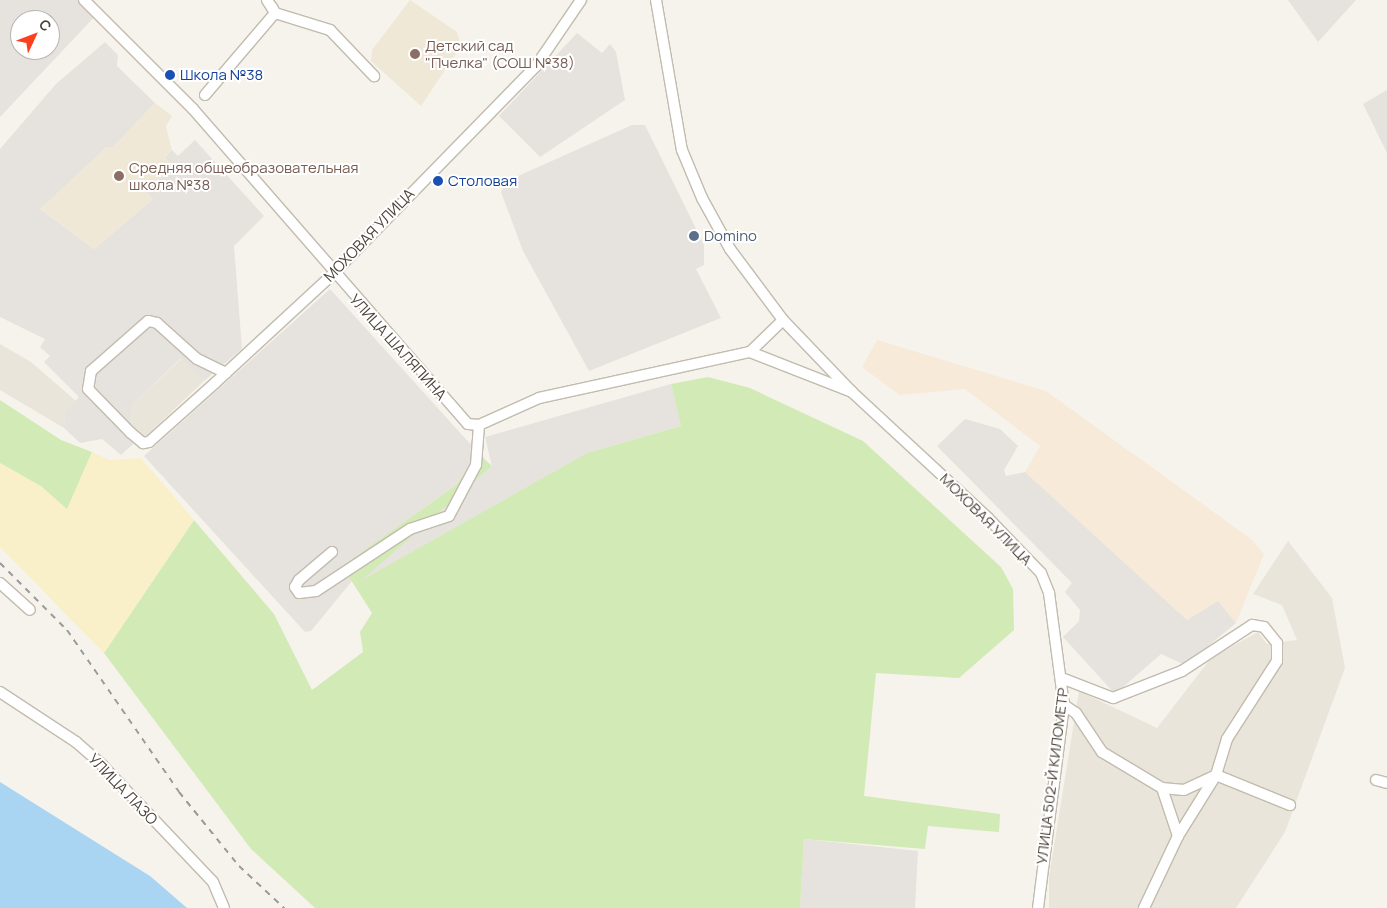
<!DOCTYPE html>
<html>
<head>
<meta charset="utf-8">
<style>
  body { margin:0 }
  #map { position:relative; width:1387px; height:908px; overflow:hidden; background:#f6f3ec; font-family:Manrope,sans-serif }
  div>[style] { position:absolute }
  .residential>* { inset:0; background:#eae5da }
  .commercial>* { inset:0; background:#f7ead8 }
  .industrial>* { inset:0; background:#e6e2dd }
  .education>* { inset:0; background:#efe8d6 }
  .green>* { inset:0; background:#d2eab5 }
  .sand>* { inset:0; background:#f9efc9 }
  .water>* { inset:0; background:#a9d4f2 }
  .roads { filter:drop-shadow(1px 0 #c2bbae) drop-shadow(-1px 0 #c2bbae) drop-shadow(0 1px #c2bbae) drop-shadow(0 -1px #c2bbae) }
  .minor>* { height:10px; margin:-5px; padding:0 5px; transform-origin:5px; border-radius:5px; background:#fff }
  .rail>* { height:2px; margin-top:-1px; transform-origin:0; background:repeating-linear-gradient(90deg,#9a9a9a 0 6px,transparent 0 12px) }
  .dots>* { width:14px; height:14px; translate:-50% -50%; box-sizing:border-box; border:2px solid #fff; border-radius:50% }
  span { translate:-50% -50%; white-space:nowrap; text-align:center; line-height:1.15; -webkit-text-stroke:4px #fff; paint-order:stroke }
  .education-label { font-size:15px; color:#785e54 }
  .left { translate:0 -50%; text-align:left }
  .transit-label { font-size:15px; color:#164399 }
  .street-label { font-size:15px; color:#4b4439 }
  .service-label { font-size:15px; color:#4e5e75 }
  .north { position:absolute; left:10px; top:10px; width:50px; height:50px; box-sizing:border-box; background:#fff; border:1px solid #b7b4b0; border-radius:50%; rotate:47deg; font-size:14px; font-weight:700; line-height:20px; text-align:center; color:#4b4439 }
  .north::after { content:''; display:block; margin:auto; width:18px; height:22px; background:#fc3f1d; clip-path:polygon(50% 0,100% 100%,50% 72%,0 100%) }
</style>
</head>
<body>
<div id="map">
  <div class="residential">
    <div style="clip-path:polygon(0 344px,31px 362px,76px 401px,65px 412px,64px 428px,0 390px)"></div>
    <div style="clip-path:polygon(182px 358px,204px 381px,143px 439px,131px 425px,132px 405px)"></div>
    <div style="clip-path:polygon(1288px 541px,1332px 598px,1345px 668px,1285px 832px,1236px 908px,1049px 908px,1049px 877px,1079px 691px,1157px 728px,1211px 658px,1258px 632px,1267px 644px,1297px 640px,1282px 605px,1253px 594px)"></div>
  </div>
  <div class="commercial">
    <div style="clip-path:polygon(877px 340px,1046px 391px,1251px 539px,1264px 554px,1236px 623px,1218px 601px,1187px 620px,1025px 472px,1040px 446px,965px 389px,900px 395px,862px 367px)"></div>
  </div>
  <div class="industrial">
    <div style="clip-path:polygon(evenodd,0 0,83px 0,99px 12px,0 117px,0 0,20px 20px,50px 20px,50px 50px,20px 50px,20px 20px)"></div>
    <div style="clip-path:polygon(1288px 0,1356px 0,1318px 42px)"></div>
    <div style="clip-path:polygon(577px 33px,602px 53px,610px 44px,616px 52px,625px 100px,540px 157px,499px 116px)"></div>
    <div style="clip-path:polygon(105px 42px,118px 55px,117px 66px,155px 103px,113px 147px,40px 209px,94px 249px,153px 199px,146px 192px,173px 166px,165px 157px,172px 150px,178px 156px,195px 140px,264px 216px,234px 246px,242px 349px,204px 381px,181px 358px,132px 405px,131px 425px,141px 437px,121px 455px,102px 439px,80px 443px,64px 428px,65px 412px,79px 397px,44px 362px,50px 356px,40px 347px,45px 339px,0 317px,0 149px,56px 84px)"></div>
    <div style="clip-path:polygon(1387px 90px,1387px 153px,1363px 104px)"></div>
    <div style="clip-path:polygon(632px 125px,645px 125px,704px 245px,704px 265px,696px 269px,721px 318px,589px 371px,523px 251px,501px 192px,507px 181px)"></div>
    <div style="clip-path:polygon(330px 289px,473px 447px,471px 464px,456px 485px,342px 566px,352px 581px,311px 631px,305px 632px,144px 456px)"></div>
    <div style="clip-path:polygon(671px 384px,681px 426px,587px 453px,359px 582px,492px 466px,485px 437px)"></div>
    <div style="clip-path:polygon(965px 419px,1000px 429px,1018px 446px,1004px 470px,1006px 476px,1025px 472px,1187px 620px,1218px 601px,1236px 623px,1185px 665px,1161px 654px,1115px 694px,1063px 637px,1079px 621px,1080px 610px,1065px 592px,1072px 583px,937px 446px)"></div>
    <div style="clip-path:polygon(804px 839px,918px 851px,915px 908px,800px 908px)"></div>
  </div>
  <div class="education">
    <div style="clip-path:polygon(410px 0,457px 32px,461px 46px,421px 106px,371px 61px,372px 50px)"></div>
    <div style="clip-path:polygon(155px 103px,172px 116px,166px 126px,172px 150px,165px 157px,173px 166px,146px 192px,153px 199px,94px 249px,40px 209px,106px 147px,113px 147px)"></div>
  </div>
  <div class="green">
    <div style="clip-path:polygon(708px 377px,750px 388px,863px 441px,1001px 567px,1013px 589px,1014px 630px,959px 678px,876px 673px,864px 796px,1000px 814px,999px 832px,928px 826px,925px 849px,804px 839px,800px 908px,315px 908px,251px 849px,104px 653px,194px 520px,274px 614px,312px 690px,363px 652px,360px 632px,372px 613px,342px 566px,456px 485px,479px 454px,492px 466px,362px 580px,587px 453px,681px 426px,671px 384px)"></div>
    <div style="clip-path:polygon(0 400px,61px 440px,92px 452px,67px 510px,42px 487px,0 463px)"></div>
  </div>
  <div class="sand">
    <div style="clip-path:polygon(92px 452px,109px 460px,141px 458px,194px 520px,104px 653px,0 547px,0 463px,42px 487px,67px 509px)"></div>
  </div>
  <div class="water">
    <div style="clip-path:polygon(0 782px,150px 876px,187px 908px,0 908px)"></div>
  </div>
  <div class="roads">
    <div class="minor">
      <div style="left:84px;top:0;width:154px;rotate:45deg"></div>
      <div style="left:193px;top:109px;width:418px;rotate:48.9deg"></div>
      <div style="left:468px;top:424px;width:11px;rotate:5deg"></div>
      <div style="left:479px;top:425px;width:66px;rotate:-24.2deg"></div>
      <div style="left:539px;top:398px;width:216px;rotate:-12.3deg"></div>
      <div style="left:750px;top:352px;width:110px;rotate:21.4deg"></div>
      <div style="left:267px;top:0;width:15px;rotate:58deg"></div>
      <div style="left:275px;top:13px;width:58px;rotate:17.2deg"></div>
      <div style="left:330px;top:30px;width:64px;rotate:46.3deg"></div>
      <div style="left:656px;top:0;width:152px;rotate:80.2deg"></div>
      <div style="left:682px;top:150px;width:52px;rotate:67.4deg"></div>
      <div style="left:702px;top:198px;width:58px;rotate:61.2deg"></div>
      <div style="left:730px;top:249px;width:89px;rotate:53.3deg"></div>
      <div style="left:783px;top:320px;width:100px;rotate:46.2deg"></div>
      <div style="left:852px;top:392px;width:184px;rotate:42.8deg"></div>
      <div style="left:987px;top:517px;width:78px;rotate:46deg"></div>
      <div style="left:1041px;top:573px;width:22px;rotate:68deg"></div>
      <div style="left:1049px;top:593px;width:113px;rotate:82.4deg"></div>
      <div style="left:1064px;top:705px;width:205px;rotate:97.3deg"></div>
      <div style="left:205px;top:95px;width:108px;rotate:-49.5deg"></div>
      <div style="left:275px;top:13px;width:7px;rotate:-117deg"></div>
      <div style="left:750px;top:352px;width:46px;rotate:-44.1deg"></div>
      <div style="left:226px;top:373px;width:32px;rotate:-154deg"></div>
      <div style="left:197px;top:359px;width:54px;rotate:-138deg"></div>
      <div style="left:157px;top:323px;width:9px;rotate:-167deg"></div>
      <div style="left:148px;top:321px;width:76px;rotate:138.7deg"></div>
      <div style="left:91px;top:371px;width:18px;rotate:99deg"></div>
      <div style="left:88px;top:389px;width:62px;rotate:45.7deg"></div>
      <div style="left:131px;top:433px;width:16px;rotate:40deg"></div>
      <div style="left:143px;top:443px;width:6px;rotate:-9deg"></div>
      <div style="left:149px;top:442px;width:89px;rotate:-41.8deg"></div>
      <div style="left:215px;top:383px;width:161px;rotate:-42.7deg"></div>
      <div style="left:333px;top:274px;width:291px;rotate:-45.7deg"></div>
      <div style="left:536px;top:66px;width:80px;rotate:-55.7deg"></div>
      <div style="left:332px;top:552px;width:43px;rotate:139.7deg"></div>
      <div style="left:299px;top:580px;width:8px;rotate:120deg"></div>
      <div style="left:295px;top:587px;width:7px;rotate:56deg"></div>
      <div style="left:299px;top:593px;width:17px;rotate:-7deg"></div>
      <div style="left:316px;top:591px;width:113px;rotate:-33.4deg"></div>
      <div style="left:410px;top:529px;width:41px;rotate:-18.4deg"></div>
      <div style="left:449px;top:516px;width:58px;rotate:-62.1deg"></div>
      <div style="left:476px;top:465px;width:40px;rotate:-85.7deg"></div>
      <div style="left:0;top:583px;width:40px;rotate:42deg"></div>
      <div style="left:1064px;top:679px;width:53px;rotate:21.2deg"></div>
      <div style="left:1113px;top:698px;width:74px;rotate:-21.4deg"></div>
      <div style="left:1182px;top:671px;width:84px;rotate:-33.3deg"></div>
      <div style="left:1252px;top:625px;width:12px;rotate:9deg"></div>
      <div style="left:1264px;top:627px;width:21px;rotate:51deg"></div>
      <div style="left:1277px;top:643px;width:18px;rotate:90deg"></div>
      <div style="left:1277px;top:661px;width:93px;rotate:122.7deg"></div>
      <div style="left:1227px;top:739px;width:38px;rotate:107deg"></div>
      <div style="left:1216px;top:775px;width:72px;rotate:121.9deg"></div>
      <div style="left:1178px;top:836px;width:80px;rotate:115.3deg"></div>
      <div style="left:0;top:692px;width:91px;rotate:33.3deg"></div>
      <div style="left:76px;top:742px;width:35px;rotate:41deg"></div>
      <div style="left:102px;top:765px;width:161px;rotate:46.5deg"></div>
      <div style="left:213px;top:882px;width:28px;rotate:67deg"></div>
      <div style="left:1064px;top:705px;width:14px;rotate:34deg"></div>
      <div style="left:1076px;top:713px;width:47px;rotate:56.3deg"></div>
      <div style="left:1102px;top:752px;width:70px;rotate:31deg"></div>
      <div style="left:1162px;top:788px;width:22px;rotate:5deg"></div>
      <div style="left:1184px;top:790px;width:35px;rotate:-25deg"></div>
      <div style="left:1216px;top:775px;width:80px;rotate:22.1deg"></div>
      <div style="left:1376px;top:780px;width:11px;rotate:15deg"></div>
      <div style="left:1162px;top:788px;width:51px;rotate:71.6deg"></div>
    </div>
  </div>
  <div class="rail">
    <div style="left:0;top:563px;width:95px;rotate:45deg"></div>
    <div style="left:67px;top:630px;width:197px;rotate:55.3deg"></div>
    <div style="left:179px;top:792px;width:95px;rotate:51deg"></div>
    <div style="left:239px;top:866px;width:62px;rotate:43deg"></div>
  </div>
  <div class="dots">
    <div style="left:415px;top:54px;background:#8d6e63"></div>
    <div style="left:170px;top:75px;background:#1a4fb4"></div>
    <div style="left:119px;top:176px;background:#8d6e63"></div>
    <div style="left:438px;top:181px;background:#1a4fb4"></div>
    <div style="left:694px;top:236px;background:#5c6f8a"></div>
  </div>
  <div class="education-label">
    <span class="left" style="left:425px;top:54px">Детский сад<br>"Пчелка" (СОШ №38)</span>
    <span class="left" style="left:129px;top:176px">Средняя общеобразовательная<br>школа №38</span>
  </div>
  <div class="transit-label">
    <span class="left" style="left:180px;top:75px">Школа №38</span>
    <span class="left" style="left:448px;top:181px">Столовая</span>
  </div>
  <div class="street-label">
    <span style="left:369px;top:235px;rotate:-46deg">МОХОВАЯ УЛИЦА</span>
    <span style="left:398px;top:347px;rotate:48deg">УЛИЦА ШАЛЯПИНА</span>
    <span style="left:986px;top:519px;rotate:45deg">МОХОВАЯ УЛИЦА</span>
    <span style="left:1052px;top:776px;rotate:-83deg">УЛИЦА 502-Й КИЛОМЕТР</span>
    <span style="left:123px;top:789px;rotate:46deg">УЛИЦА ЛАЗО</span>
  </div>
  <div class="service-label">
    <span class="left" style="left:704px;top:236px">Domino</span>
  </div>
  <div class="north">С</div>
</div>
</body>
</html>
